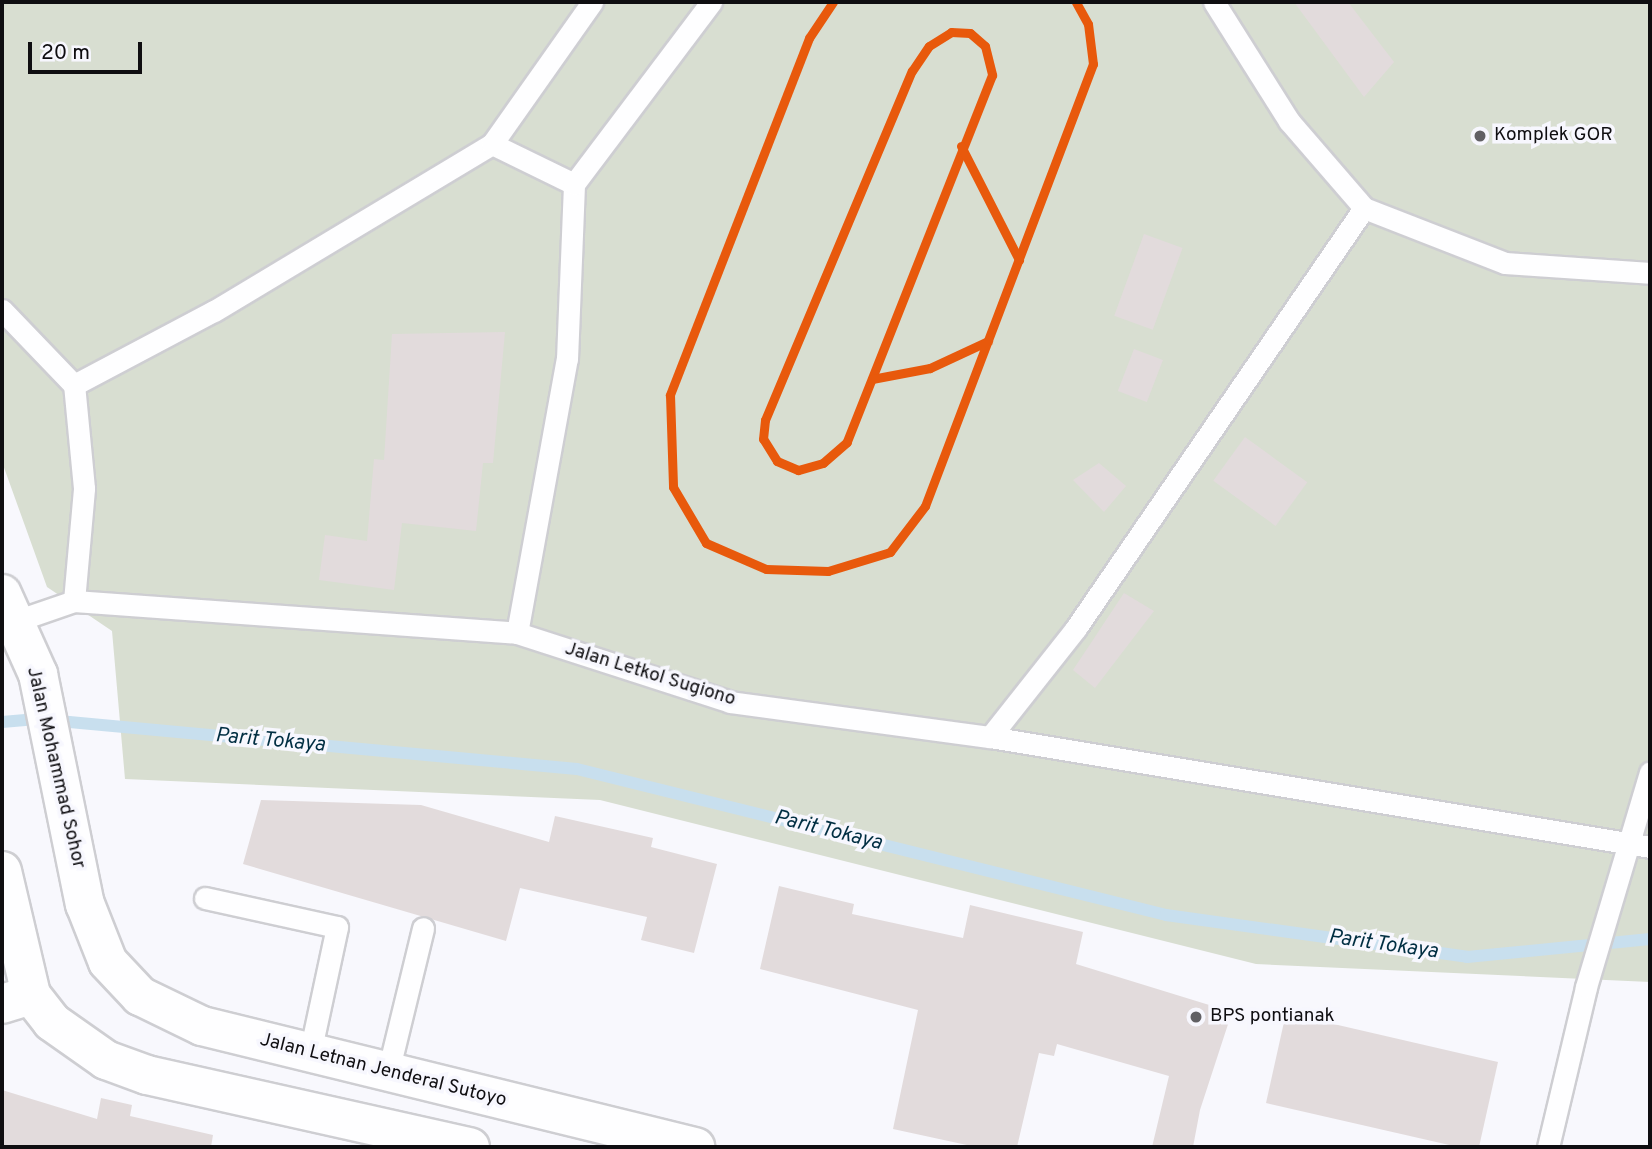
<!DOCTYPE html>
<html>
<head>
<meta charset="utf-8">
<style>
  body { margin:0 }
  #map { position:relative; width:1652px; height:1149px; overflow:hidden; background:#f8f8fd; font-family:Overpass,sans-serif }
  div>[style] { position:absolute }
  .green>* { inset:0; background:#d8ded1 }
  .stream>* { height:12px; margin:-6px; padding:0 6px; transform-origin:6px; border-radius:6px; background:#c8dfee }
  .building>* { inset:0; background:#e2dbdc; transform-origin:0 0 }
  .roads { filter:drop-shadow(2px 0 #ceced2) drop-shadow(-2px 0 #ceced2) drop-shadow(0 2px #ceced2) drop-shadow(0 -2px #ceced2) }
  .lane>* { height:21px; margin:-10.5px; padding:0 10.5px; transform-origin:10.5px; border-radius:10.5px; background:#fefeff }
  .street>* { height:38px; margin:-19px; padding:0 19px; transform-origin:19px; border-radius:19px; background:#fefeff }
  .secondary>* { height:38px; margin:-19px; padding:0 19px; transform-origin:19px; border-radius:19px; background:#fefeff }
  .cycleway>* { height:9px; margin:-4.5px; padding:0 4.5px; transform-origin:4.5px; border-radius:4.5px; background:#e8590c }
  .dots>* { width:19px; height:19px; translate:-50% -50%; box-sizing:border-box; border:4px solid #f7f7fe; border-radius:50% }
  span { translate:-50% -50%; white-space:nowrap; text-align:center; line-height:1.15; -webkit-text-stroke:7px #f7f7fe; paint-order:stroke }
  .poi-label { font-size:19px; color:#0f0e11 }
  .left { translate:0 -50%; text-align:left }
  .street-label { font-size:19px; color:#0f0e11 }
  .water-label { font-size:21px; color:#002e42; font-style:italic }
  .frame { position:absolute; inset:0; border:4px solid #0f0e11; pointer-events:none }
  .scale { position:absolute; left:28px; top:42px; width:114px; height:32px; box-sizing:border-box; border:4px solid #0f0e11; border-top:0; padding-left:9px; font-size:21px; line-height:24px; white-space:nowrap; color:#0f0e11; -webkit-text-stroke:5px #f7f7fe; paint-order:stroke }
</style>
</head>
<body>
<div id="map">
  <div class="green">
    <div style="clip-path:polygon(2px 2px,1650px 2px,1650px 982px,1256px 964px,600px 800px,125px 779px,112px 631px,47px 587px,2px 462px)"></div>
  </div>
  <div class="stream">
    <div style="left:2px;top:722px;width:35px;rotate:-5deg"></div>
    <div style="left:37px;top:719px;width:542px;rotate:5.29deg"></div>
    <div style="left:577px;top:769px;width:607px;rotate:13.92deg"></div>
    <div style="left:1166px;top:915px;width:304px;rotate:7.9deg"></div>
    <div style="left:1467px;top:957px;width:184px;rotate:-5.6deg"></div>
  </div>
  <div class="building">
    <div style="clip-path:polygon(1294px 2px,1348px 2px,1394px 62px,1364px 97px)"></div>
    <div style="left:1144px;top:234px;width:41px;height:87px;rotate:20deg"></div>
    <div style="clip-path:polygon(505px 332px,493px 463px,483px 463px,476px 531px,402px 523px,394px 590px,319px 580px,325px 535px,367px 541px,374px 459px,384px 460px,392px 334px)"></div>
    <div style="left:1134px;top:349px;width:31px;height:45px;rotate:21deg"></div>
    <div style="left:1245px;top:437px;width:77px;height:54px;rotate:36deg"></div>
    <div style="clip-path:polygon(1099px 463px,1126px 486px,1104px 512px,1073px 480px)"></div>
    <div style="clip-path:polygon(1124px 593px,1154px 611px,1095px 688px,1073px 670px)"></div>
    <div style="clip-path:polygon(261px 800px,421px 805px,549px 842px,555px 816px,653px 838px,651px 847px,717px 864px,694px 953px,641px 940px,647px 917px,520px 888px,506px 941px,243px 864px)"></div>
    <div style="clip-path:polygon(779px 886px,854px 904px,852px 914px,963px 938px,970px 905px,1083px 932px,1076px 964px,1232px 1012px,1200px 1110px,1193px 1147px,1152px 1147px,1169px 1076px,1057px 1044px,1054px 1056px,1039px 1053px,1017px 1147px,976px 1147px,893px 1129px,918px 1010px,760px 969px)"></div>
    <div style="clip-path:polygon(1286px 1013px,1498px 1062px,1479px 1147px,1458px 1147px,1266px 1103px)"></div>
    <div style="clip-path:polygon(2px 1090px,97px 1119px,101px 1098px,132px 1105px,130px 1116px,213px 1135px,211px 1147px,2px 1147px)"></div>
  </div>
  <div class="roads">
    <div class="lane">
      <div style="left:1214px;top:2px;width:141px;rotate:57.8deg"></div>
      <div style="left:1289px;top:121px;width:115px;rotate:49.2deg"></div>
      <div style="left:1364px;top:208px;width:151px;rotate:21.3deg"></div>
      <div style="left:1505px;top:263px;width:145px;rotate:3.9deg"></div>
      <div style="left:492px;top:144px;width:91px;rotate:26deg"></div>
      <div style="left:2px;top:310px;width:104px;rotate:46.2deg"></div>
      <div style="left:74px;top:385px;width:158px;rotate:-27.9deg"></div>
      <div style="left:214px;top:311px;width:324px;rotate:-31deg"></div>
      <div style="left:492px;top:144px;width:174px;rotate:-54.8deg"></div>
      <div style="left:74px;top:601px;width:113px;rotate:-84.9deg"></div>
      <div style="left:84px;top:488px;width:103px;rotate:-95.5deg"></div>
      <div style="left:13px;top:622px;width:65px;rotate:-19deg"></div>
      <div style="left:74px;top:601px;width:444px;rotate:4.1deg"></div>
      <div style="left:517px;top:633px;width:224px;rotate:17.9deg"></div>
      <div style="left:730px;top:702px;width:262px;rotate:7.7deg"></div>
      <div style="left:990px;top:737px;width:669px;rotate:9.46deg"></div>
      <div style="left:517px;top:633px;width:279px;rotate:-79.7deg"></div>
      <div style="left:567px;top:359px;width:175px;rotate:-87.7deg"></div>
      <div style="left:574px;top:184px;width:228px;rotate:-53deg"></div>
      <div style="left:990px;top:737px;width:139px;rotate:-51.7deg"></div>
      <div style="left:1076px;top:628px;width:509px;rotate:-55.56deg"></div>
      <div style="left:205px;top:898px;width:135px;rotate:12.4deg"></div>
      <div style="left:337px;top:927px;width:129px;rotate:102.1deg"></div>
      <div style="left:388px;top:1072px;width:148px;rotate:-76.3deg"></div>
      <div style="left:1548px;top:1147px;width:164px;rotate:-76.6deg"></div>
      <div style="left:1586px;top:987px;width:224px;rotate:-73.4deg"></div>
    </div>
    <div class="street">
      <div style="left:2px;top:1004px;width:30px;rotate:-17deg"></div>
    </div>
    <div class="secondary">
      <div style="left:2px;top:594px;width:88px;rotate:65.8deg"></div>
      <div style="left:38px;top:674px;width:235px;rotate:78.5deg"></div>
      <div style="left:85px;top:904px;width:62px;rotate:68.4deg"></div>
      <div style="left:108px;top:962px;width:47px;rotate:46.7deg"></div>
      <div style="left:140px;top:996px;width:69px;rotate:25.8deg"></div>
      <div style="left:202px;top:1026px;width:508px;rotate:13.79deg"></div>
      <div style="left:2px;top:871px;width:127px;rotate:76.8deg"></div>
      <div style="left:31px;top:995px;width:34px;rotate:52deg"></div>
      <div style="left:52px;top:1022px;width:66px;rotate:35.1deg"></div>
      <div style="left:106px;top:1060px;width:44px;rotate:20.1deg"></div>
      <div style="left:147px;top:1075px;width:331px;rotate:12.6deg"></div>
    </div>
  </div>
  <div class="cycleway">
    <div style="left:833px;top:2px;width:43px;rotate:123.7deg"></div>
    <div style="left:809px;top:38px;width:383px;rotate:111.3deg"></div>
    <div style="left:670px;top:395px;width:92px;rotate:88.1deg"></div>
    <div style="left:673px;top:487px;width:65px;rotate:59.5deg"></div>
    <div style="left:706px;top:543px;width:65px;rotate:23.4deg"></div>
    <div style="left:766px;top:569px;width:62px;rotate:1.8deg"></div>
    <div style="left:828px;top:571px;width:65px;rotate:-17deg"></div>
    <div style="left:890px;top:552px;width:58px;rotate:-52.7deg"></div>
    <div style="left:925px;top:506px;width:473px;rotate:-69.2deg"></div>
    <div style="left:1093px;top:64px;width:40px;rotate:-97.1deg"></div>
    <div style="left:1088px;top:24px;width:25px;rotate:-119deg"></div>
    <div style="left:951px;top:32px;width:19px;rotate:3deg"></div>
    <div style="left:970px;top:33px;width:20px;rotate:41deg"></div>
    <div style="left:985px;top:46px;width:30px;rotate:76deg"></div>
    <div style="left:992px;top:75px;width:395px;rotate:111.6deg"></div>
    <div style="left:847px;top:442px;width:32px;rotate:139deg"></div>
    <div style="left:823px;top:463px;width:26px;rotate:164deg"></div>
    <div style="left:798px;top:470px;width:23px;rotate:-157deg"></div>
    <div style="left:777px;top:461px;width:26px;rotate:-122deg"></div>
    <div style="left:763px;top:439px;width:19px;rotate:-84deg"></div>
    <div style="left:765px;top:420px;width:379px;rotate:-67.2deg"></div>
    <div style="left:912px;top:71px;width:30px;rotate:-56deg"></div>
    <div style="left:929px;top:46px;width:26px;rotate:-32deg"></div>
    <div style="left:961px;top:146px;width:128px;rotate:63deg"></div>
    <div style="left:872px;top:379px;width:59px;rotate:-10.7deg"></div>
    <div style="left:930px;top:368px;width:64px;rotate:-25deg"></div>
  </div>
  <div class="dots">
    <div style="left:1480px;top:136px;background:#616064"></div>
    <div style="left:1196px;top:1017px;background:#616064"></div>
  </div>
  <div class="poi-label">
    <span class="left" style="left:1494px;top:136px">Komplek GOR</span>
    <span class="left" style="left:1210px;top:1017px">BPS pontianak</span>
  </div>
  <div class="street-label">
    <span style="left:650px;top:675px;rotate:17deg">Jalan Letkol Sugiono</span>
    <span style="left:55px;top:768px;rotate:77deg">Jalan Mohammad Sohor</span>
    <span style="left:383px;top:1071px;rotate:14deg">Jalan Letnan Jenderal Sutoyo</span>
  </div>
  <div class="water-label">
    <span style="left:270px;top:741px;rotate:5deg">Parit Tokaya</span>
    <span style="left:828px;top:831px;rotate:14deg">Parit Tokaya</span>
    <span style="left:1383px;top:945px;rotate:8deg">Parit Tokaya</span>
  </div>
  <div class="frame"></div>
  <div class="scale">20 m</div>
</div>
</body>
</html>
